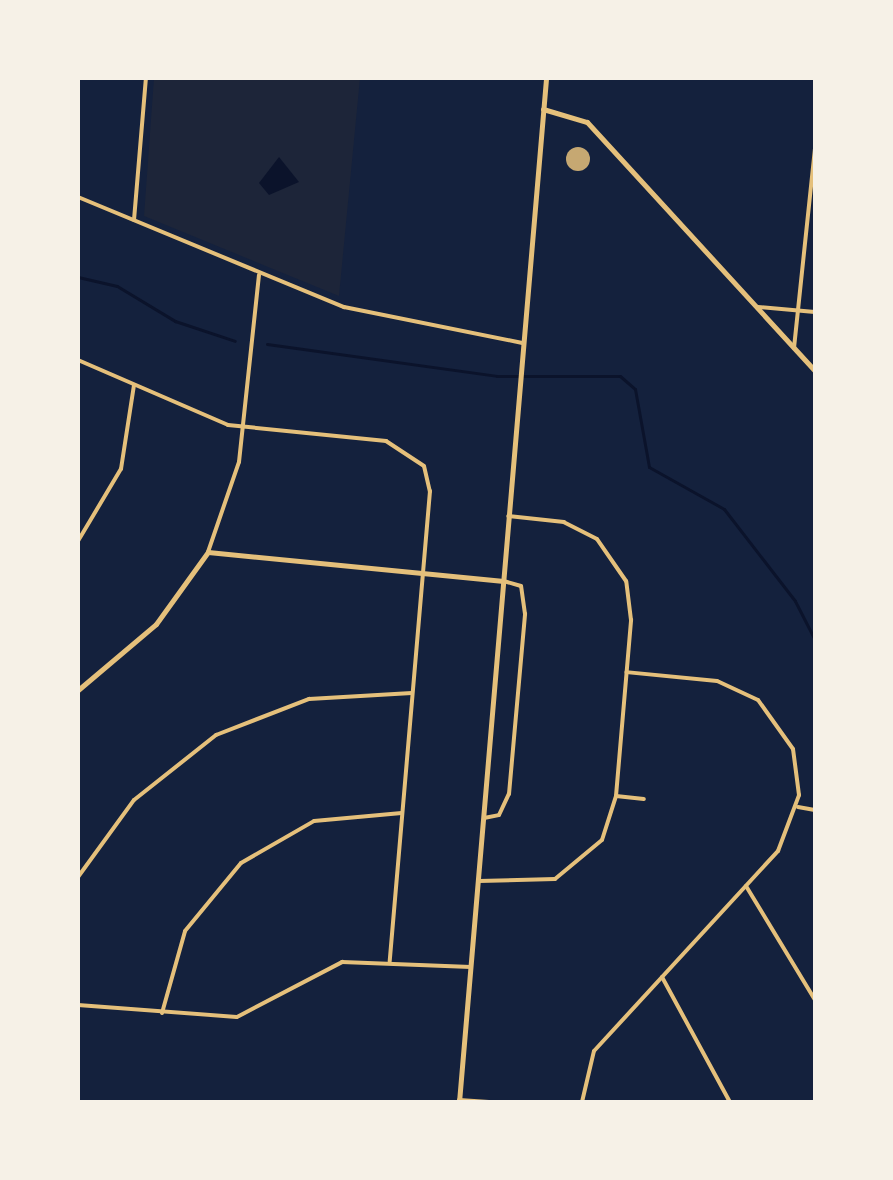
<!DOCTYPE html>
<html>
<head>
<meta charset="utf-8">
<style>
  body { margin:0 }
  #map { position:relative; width:893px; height:1180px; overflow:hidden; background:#14213d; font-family:Lato,sans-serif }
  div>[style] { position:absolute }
  .green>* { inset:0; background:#1d2539 }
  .water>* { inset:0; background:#0b132b }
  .stream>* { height:3px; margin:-1.5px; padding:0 1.5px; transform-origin:1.5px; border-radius:1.5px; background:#0b132b }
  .building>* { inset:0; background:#c6a872 }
  .round { border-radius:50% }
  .minor>* { height:4px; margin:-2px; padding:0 2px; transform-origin:2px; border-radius:2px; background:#e5c07b }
  .tertiary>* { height:5px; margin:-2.5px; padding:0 2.5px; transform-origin:2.5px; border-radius:2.5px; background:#e5c07b }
  .secondary>* { height:5px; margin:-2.5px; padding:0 2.5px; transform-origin:2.5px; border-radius:2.5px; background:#e5c07b }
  span { translate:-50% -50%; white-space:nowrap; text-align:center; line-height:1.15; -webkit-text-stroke:7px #f6f1e7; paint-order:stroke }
  .frame { position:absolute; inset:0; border:80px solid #f6f1e7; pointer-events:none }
</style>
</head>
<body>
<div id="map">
  <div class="green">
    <div style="clip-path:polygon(154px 78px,360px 78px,339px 296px,144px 216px)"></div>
  </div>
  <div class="water">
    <div style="clip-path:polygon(279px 157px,299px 182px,269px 195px,259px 183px)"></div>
  </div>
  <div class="stream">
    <div style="left:78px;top:277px;width:40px;rotate:13deg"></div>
    <div style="left:117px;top:286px;width:68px;rotate:31.1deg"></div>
    <div style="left:175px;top:321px;width:63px;rotate:18.4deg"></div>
    <div style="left:267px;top:344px;width:232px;rotate:7.9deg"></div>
    <div style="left:497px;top:376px;width:123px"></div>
    <div style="left:620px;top:376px;width:20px;rotate:41deg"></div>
    <div style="left:635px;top:389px;width:79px;rotate:79.8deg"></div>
    <div style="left:649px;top:467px;width:86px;rotate:29.2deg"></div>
    <div style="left:724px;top:509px;width:116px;rotate:52.3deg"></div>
    <div style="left:795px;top:601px;width:44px;rotate:62.9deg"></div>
  </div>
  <div class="building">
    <div class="round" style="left:566px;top:147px;width:24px;height:24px"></div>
  </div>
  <div class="minor">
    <div style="left:78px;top:197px;width:288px;rotate:22.5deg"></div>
    <div style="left:344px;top:307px;width:182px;rotate:11.4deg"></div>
    <div style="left:134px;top:220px;width:143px;rotate:-85.2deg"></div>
    <div style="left:758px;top:307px;width:57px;rotate:5deg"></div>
    <div style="left:794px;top:348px;width:200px;rotate:-84deg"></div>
    <div style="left:78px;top:360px;width:163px;rotate:23.4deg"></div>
    <div style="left:228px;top:425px;width:159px;rotate:5.8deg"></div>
    <div style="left:386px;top:441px;width:45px;rotate:33.3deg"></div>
    <div style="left:424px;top:466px;width:26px;rotate:77deg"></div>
    <div style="left:430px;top:491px;width:472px;rotate:94.9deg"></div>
    <div style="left:78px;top:541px;width:84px;rotate:-59.2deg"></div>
    <div style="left:121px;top:469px;width:85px;rotate:-81.2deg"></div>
    <div style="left:208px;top:552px;width:95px;rotate:-71deg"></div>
    <div style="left:239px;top:462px;width:188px;rotate:-83.9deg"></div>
    <div style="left:616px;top:796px;width:28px;rotate:6deg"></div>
    <div style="left:798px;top:807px;width:17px;rotate:10deg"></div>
    <div style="left:484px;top:818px;width:15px;rotate:-11deg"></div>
    <div style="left:499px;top:815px;width:23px;rotate:-65deg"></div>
    <div style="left:509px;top:794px;width:181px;rotate:-84.9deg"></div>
    <div style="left:525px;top:614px;width:28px;rotate:-98deg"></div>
    <div style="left:521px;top:586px;width:18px;rotate:-164deg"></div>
    <div style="left:78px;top:877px;width:95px;rotate:-54deg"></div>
    <div style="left:134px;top:800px;width:105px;rotate:-38.4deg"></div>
    <div style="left:216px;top:735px;width:100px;rotate:-21.2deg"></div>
    <div style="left:309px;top:699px;width:103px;rotate:-3.3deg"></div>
    <div style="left:479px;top:881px;width:76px;rotate:-1.5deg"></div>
    <div style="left:555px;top:879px;width:61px;rotate:-39.7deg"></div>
    <div style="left:602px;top:840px;width:46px;rotate:-72.3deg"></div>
    <div style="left:616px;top:796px;width:177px;rotate:-85.1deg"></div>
    <div style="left:631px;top:620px;width:39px;rotate:-97deg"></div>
    <div style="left:626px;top:581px;width:51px;rotate:-124.6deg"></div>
    <div style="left:597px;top:539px;width:37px;rotate:-153deg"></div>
    <div style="left:564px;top:522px;width:56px;rotate:-173.9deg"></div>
    <div style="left:746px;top:886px;width:133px;rotate:58.8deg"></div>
    <div style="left:662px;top:977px;width:142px;rotate:61.5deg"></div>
    <div style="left:78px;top:1005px;width:159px;rotate:4.3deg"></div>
    <div style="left:237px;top:1017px;width:119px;rotate:-27.6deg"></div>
    <div style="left:342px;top:962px;width:129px;rotate:2.2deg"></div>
    <div style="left:162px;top:1013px;width:85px;rotate:-74.3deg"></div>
    <div style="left:185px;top:931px;width:88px;rotate:-50.5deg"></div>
    <div style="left:241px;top:863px;width:84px;rotate:-29.9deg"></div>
    <div style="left:314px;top:821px;width:88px;rotate:-5.2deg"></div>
    <div style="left:459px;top:1100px;width:30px;rotate:4deg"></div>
    <div style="left:582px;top:1102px;width:52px;rotate:-76.8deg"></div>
    <div style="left:594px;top:1051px;width:272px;rotate:-47.4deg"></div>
    <div style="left:778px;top:851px;width:60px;rotate:-69.4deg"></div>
    <div style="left:799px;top:795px;width:46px;rotate:-97.4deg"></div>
    <div style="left:793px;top:749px;width:60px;rotate:-125.5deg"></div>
    <div style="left:758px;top:700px;width:45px;rotate:-155.1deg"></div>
    <div style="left:717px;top:681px;width:91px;rotate:-174.4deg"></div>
  </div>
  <div class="tertiary">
    <div style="left:543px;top:109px;width:46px;rotate:16.5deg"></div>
    <div style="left:587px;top:122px;width:338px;rotate:47.5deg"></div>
    <div style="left:78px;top:690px;width:102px;rotate:-40.2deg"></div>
    <div style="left:156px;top:624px;width:89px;rotate:-54.2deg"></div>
    <div style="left:208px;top:552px;width:297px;rotate:5.6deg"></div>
  </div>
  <div class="secondary">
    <div style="left:459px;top:1102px;width:1028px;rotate:-85.14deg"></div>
  </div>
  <div class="frame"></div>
</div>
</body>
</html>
